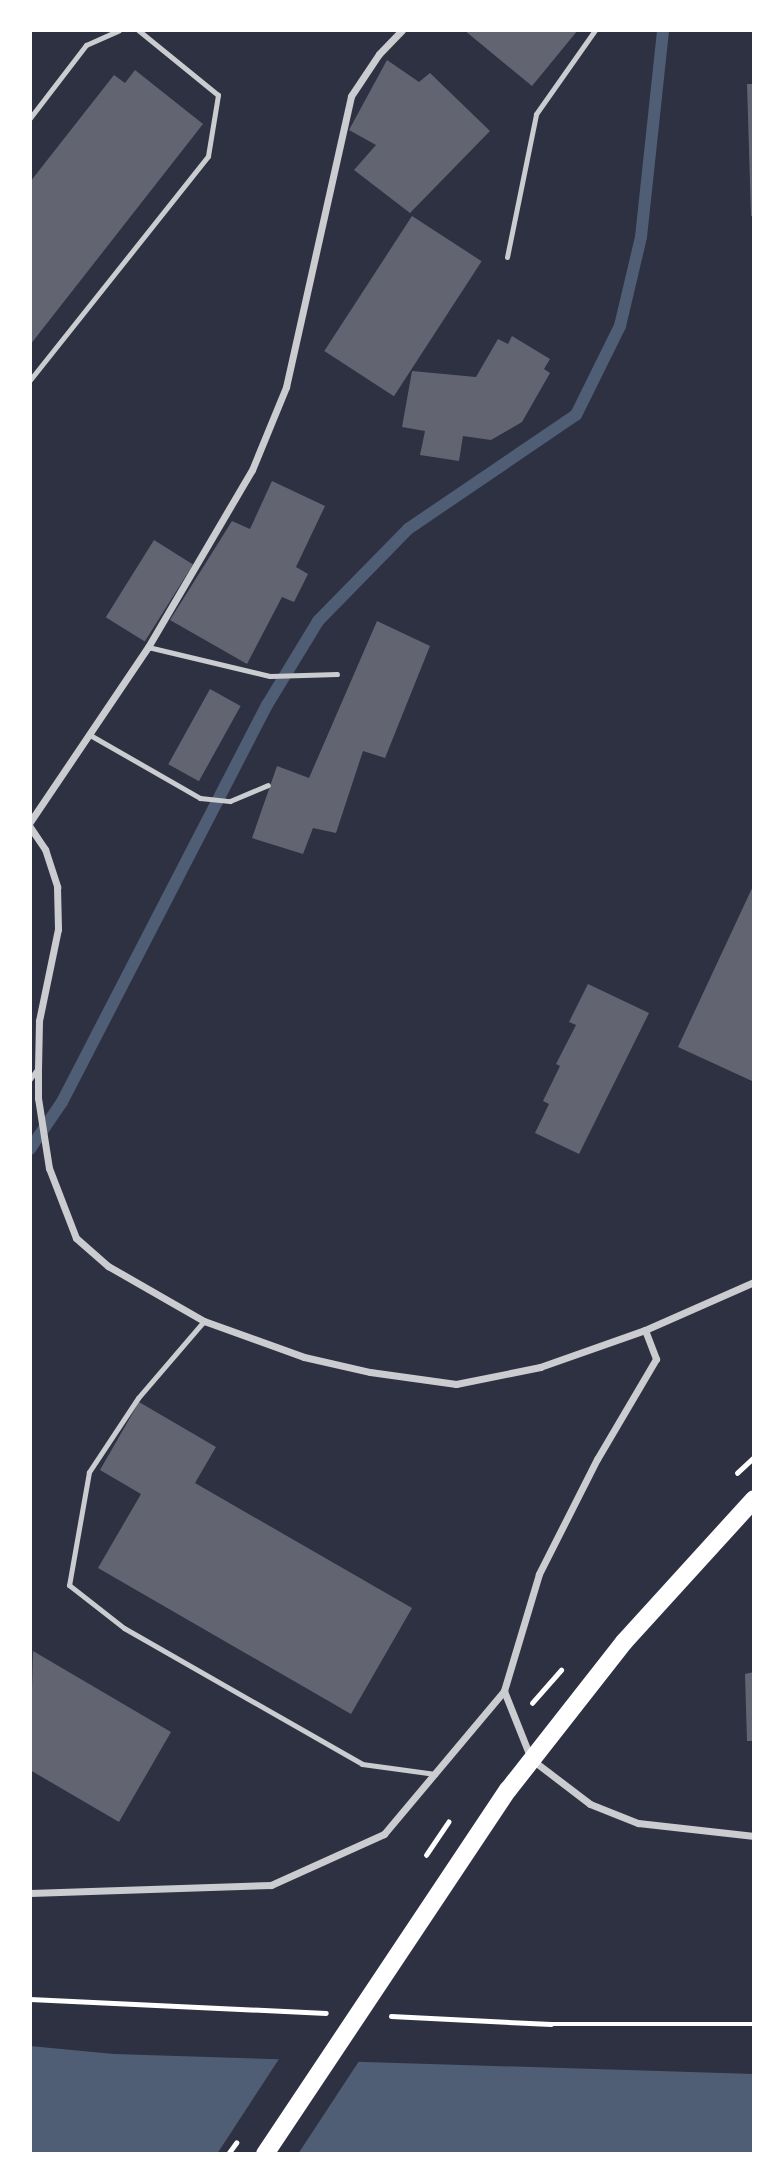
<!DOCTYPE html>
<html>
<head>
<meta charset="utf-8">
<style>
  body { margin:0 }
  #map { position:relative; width:784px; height:2184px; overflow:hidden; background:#2d3142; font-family:Rubik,sans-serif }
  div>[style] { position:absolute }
  .water>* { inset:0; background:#4f5d75 }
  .pier>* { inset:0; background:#2d3142 }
  .stream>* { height:12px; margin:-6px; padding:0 6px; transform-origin:6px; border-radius:6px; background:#4f5d75 }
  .building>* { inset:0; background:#626471; transform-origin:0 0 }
  .path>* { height:4.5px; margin:-2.25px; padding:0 2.25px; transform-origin:2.25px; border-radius:2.25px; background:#fff }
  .service>* { height:5px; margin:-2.5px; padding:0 2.5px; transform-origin:2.5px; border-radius:2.5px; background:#caccd0 }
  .minor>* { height:7px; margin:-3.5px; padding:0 3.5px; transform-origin:3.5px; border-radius:3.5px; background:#caccd0 }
  .primary>* { height:18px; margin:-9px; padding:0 9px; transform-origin:9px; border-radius:9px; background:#fff }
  span { translate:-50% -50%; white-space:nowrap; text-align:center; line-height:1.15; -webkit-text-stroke:7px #fff; paint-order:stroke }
  .frame { position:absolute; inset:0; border:32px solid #fff; pointer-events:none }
</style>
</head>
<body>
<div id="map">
  <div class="water">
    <div style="clip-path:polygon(30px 2046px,114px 2054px,754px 2074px,754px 2154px,30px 2154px)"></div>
  </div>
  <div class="pier">
    <div style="clip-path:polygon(281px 2056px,361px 2058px,298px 2154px,217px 2154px)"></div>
  </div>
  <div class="stream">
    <div style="left:30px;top:1149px;width:57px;rotate:-55.8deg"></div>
    <div style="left:62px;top:1102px;width:447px;rotate:-62.7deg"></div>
    <div style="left:267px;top:705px;width:98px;rotate:-58.7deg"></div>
    <div style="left:318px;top:621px;width:129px;rotate:-45.6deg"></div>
    <div style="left:408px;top:529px;width:203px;rotate:-34.2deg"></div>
    <div style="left:576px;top:415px;width:99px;rotate:-63.7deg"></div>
    <div style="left:620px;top:326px;width:91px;rotate:-76.7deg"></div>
    <div style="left:641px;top:237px;width:208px;rotate:-83.9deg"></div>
  </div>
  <div class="building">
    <div style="clip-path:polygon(464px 30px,578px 30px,532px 86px)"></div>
    <div style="clip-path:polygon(387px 60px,419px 82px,430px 73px,490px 131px,410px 213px,354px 170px,376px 145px,349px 130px)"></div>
    <div style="clip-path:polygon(135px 70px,203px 124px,30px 345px,30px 182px,114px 75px,125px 83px)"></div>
    <div style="clip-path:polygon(747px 84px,754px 84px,754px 216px,751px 216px)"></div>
    <div style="left:412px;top:216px;width:83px;height:161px;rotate:33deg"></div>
    <div style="clip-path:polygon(512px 336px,550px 359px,544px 369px,550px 373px,522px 422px,491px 440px,463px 436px,459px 461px,420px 455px,425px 431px,402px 427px,412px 371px,476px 377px,498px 339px,508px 344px)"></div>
    <div style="clip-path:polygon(272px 481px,325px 506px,296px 567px,308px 574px,294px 602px,282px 597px,247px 664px,170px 620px,232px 521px,250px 529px)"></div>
    <div style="left:154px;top:540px;width:46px;height:91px;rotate:32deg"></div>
    <div style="clip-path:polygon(377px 621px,430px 646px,385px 758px,363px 751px,336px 833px,313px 828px,303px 854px,252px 838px,277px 766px,309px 778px)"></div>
    <div style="left:210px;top:689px;width:35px;height:86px;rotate:29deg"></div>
    <div style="clip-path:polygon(754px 884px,754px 1076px,752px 1081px,678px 1047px)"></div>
    <div style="clip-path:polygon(588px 984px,649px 1013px,579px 1154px,535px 1133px,549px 1104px,543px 1101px,560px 1066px,556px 1064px,576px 1025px,569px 1022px)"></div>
    <div style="clip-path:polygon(139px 1402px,216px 1447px,195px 1483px,412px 1608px,351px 1714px,98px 1568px,141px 1494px,100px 1470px)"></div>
    <div style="clip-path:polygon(33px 1651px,171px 1732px,119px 1822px,30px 1770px)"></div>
    <div style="clip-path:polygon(754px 1672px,754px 1741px,747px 1741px,745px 1674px)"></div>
  </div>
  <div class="path">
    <div style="left:737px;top:1473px;width:23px;rotate:-43deg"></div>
    <div style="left:532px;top:1703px;width:44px;rotate:-48.7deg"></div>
    <div style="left:426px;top:1855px;width:40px;rotate:-56deg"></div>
    <div style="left:30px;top:1999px;width:296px;rotate:2.7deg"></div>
    <div style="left:391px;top:2016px;width:160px;rotate:2.9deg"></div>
    <div style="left:551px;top:2024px;width:203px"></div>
    <div style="left:228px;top:2154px;width:14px;rotate:-54deg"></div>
  </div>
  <div class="service">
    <div style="left:30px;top:118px;width:92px;rotate:-52.5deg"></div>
    <div style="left:86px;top:45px;width:36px;rotate:-24deg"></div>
    <div style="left:507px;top:257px;width:146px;rotate:-78.5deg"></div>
    <div style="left:536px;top:114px;width:103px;rotate:-54.9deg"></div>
    <div style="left:30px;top:380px;width:286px;rotate:-51.5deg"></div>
    <div style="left:208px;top:156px;width:62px;rotate:-80.7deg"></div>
    <div style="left:218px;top:95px;width:103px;rotate:-140.9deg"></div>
    <div style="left:148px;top:647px;width:125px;rotate:13.4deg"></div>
    <div style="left:270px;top:676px;width:67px;rotate:-1.7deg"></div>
    <div style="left:90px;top:735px;width:127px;rotate:29.8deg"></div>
    <div style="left:200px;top:798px;width:30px;rotate:6deg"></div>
    <div style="left:230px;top:801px;width:41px;rotate:-22.8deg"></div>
    <div style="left:30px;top:1079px;width:14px;rotate:-54deg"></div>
    <div style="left:204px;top:1321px;width:101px;rotate:130.6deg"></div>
    <div style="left:138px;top:1398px;width:89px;rotate:123.5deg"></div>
    <div style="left:89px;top:1472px;width:115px;rotate:100deg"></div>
    <div style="left:69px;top:1585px;width:70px;rotate:38deg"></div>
    <div style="left:124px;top:1628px;width:274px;rotate:29.7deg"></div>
    <div style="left:362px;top:1764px;width:74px;rotate:7.8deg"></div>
  </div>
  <div class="minor">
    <div style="left:30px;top:822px;width:211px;rotate:-56deg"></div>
    <div style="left:148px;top:647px;width:205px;rotate:-59.6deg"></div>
    <div style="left:252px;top:470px;width:90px;rotate:-67.7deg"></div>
    <div style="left:286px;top:387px;width:298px;rotate:-77.4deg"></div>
    <div style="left:351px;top:96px;width:50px;rotate:-56.3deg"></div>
    <div style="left:379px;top:54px;width:33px;rotate:-46deg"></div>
    <div style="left:30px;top:827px;width:27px;rotate:56deg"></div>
    <div style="left:45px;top:849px;width:40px;rotate:72deg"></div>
    <div style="left:57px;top:887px;width:42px;rotate:88.6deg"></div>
    <div style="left:58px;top:929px;width:94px;rotate:101.7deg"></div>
    <div style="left:39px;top:1021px;width:47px;rotate:91.2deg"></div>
    <div style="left:38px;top:1068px;width:30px;rotate:90deg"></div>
    <div style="left:38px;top:1098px;width:71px;rotate:81.1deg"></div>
    <div style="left:49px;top:1168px;width:75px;rotate:68.9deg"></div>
    <div style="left:76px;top:1238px;width:43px;rotate:41.2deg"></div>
    <div style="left:108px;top:1266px;width:111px;rotate:29.8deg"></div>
    <div style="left:204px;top:1321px;width:106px;rotate:19.8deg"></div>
    <div style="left:304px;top:1357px;width:68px;rotate:12.8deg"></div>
    <div style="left:370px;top:1372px;width:87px;rotate:7.9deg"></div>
    <div style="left:456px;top:1384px;width:86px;rotate:-11.4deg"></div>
    <div style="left:540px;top:1367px;width:111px;rotate:-19.4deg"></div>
    <div style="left:645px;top:1330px;width:119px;rotate:-23.8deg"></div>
    <div style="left:645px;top:1330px;width:31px;rotate:69deg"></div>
    <div style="left:656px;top:1359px;width:116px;rotate:120.5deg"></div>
    <div style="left:597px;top:1459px;width:129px;rotate:116.8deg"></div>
    <div style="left:539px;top:1574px;width:122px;rotate:106.7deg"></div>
    <div style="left:504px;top:1691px;width:73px;rotate:68.3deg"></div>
    <div style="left:531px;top:1759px;width:74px;rotate:37.3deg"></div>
    <div style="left:590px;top:1804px;width:52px;rotate:21.6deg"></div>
    <div style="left:638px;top:1823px;width:117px;rotate:6.4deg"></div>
    <div style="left:30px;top:1893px;width:241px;rotate:-1.9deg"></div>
    <div style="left:271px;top:1885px;width:124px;rotate:-24.3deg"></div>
    <div style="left:384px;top:1834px;width:187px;rotate:-50deg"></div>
  </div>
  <div class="primary">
    <div style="left:265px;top:2154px;width:438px;rotate:-56.3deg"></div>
    <div style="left:508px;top:1790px;width:188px;rotate:-51.9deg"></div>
    <div style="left:624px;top:1642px;width:193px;rotate:-47.7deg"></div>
  </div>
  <div class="frame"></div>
</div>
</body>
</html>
